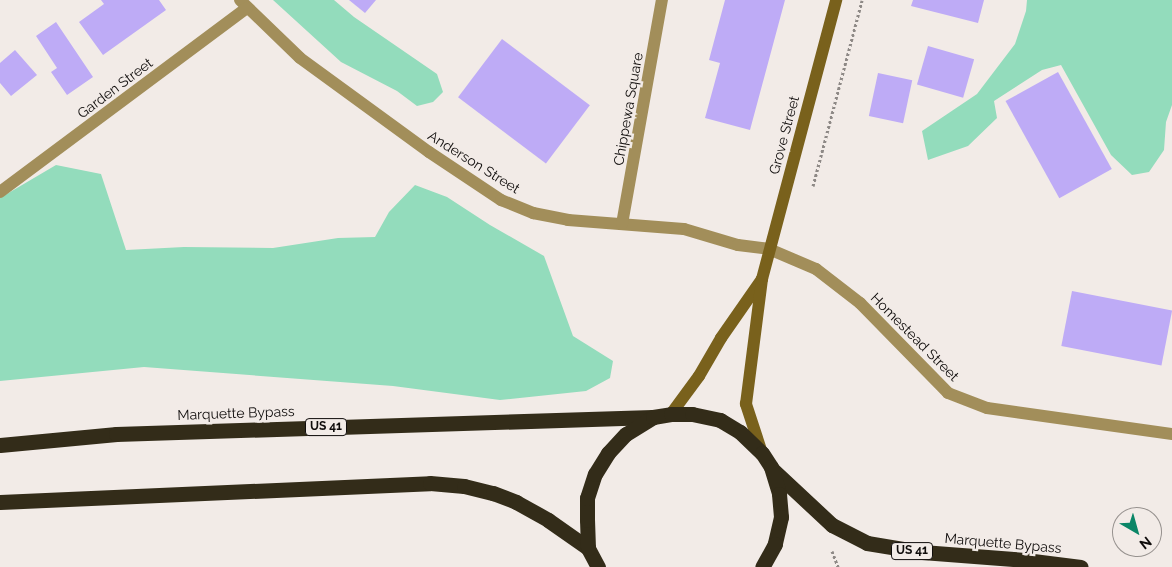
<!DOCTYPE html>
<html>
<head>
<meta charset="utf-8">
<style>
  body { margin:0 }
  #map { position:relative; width:1172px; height:567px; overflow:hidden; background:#f2ebe7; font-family:Raleway,sans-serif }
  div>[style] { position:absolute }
  .green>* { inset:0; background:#93dcbc }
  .building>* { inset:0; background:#beabf6; transform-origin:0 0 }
  .path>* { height:3px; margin-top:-1.5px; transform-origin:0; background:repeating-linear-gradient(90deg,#8e8986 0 2.5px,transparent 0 5px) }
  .street>* { height:12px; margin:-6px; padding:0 6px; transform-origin:6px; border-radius:6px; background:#a28e5a }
  .secondary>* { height:12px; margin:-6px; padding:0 6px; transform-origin:6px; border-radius:6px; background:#79611c }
  .highway>* { height:15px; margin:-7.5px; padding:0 7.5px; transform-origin:7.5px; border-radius:7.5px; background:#332c19 }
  span { translate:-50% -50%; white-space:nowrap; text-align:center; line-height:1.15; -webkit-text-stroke:5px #f2ebe7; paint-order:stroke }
  .shield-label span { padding:1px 4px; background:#f2ebe7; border:1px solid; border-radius:4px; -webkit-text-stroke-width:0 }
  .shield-label { font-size:12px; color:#0f0c0b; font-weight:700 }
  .street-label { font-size:14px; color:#0f0c0b }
  .north { position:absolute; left:1112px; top:507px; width:50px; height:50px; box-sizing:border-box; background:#f2ebe7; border:1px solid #97928f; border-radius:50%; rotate:142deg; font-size:14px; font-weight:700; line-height:20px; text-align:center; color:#0f0c0b }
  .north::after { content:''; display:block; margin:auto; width:18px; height:22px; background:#0b8667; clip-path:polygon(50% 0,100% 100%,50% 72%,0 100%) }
</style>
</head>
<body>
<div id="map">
  <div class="green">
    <div style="clip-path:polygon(273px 0,334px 0,354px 17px,437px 74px,443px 92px,433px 102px,417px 106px,397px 91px,341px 62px)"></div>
    <div style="clip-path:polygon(1027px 0,1172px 0,1172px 105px,1166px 122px,1164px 150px,1149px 172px,1132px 175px,1111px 155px,1061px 65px,1042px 70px,994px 101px,997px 118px,968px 146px,928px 160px,922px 131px,977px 94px,1015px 44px,1026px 11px)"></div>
    <div style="clip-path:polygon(56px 165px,101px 174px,126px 250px,184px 247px,273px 248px,338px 238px,375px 237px,389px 212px,415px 185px,447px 197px,490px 225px,544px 256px,573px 336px,613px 361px,610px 378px,586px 391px,500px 400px,393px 386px,144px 367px,0 381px,0 198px)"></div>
  </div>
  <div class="building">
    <div style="clip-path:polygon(101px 0,159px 0,166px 10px,103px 55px,79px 22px,104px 4px)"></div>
    <div style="clip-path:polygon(349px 0,376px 0,365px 13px)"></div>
    <div style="clip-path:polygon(725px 0,785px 0,750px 130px,705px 118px,720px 63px,709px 60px)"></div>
    <div style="clip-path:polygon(913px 0,984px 0,978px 23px,911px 6px)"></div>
    <div style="clip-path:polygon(56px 22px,93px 77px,67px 95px,51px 72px,57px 68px,36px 36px)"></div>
    <div style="left:502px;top:39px;width:110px;height:73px;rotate:37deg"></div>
    <div style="left:928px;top:46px;width:48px;height:40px;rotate:16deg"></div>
    <div style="clip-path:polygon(15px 50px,37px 75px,11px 96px,0 83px,0 63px)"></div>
    <div style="left:1058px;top:72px;width:111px;height:60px;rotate:61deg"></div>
    <div style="left:878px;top:73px;width:35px;height:44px;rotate:12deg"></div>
    <div style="left:1072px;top:291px;width:102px;height:56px;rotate:11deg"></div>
  </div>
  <div class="path">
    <div style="left:813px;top:186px;width:192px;rotate:-75.2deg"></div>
    <div style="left:832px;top:551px;width:17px;rotate:69deg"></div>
  </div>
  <div class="street">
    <div style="left:240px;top:0;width:83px;rotate:44deg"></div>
    <div style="left:300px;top:58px;width:160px;rotate:36.1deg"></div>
    <div style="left:429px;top:152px;width:87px;rotate:33.7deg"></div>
    <div style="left:501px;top:200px;width:35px;rotate:22deg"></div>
    <div style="left:533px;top:213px;width:36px;rotate:11deg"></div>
    <div style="left:568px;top:220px;width:116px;rotate:4.4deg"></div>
    <div style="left:684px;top:229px;width:56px;rotate:16.5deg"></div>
    <div style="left:738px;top:245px;width:31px;rotate:7deg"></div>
    <div style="left:769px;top:249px;width:51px;rotate:23.1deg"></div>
    <div style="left:816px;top:269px;width:56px;rotate:37.7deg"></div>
    <div style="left:860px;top:303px;width:126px;rotate:45.6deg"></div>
    <div style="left:948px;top:393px;width:42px;rotate:21deg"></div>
    <div style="left:987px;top:408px;width:187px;rotate:8deg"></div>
    <div style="left:0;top:192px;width:308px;rotate:-36.7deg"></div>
    <div style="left:622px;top:224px;width:228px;rotate:-79.9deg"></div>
  </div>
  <div class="secondary">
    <div style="left:671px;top:414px;width:47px;rotate:-53.6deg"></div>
    <div style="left:699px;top:376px;width:44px;rotate:-59.9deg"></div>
    <div style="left:721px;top:338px;width:72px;rotate:-55.2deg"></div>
    <div style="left:762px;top:453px;width:52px;rotate:-108.1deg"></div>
    <div style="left:746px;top:404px;width:126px;rotate:-82.7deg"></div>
    <div style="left:762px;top:279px;width:289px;rotate:-75.1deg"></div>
  </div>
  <div class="highway">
    <div style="left:0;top:445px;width:117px;rotate:-5.4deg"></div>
    <div style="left:116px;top:434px;width:537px;rotate:-1.81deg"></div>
    <div style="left:773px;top:470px;width:81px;rotate:43deg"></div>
    <div style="left:832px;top:525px;width:39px;rotate:27deg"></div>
    <div style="left:867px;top:543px;width:56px;rotate:9.3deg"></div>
    <div style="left:922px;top:552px;width:103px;rotate:4.4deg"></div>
    <div style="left:1025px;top:560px;width:56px;rotate:7.1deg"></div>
    <div style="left:0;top:502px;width:430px;rotate:-2.5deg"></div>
    <div style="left:430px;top:483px;width:34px;rotate:5deg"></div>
    <div style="left:464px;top:486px;width:30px;rotate:14deg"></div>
    <div style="left:493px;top:493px;width:25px;rotate:21deg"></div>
    <div style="left:516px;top:502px;width:37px;rotate:29deg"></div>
    <div style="left:548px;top:520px;width:49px;rotate:35deg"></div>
    <div style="left:598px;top:567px;width:21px;rotate:-118deg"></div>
    <div style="left:588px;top:548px;width:28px;rotate:-92deg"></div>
    <div style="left:587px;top:520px;width:22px;rotate:-90deg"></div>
    <div style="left:587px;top:498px;width:25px;rotate:-72deg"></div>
    <div style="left:595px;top:474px;width:25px;rotate:-58deg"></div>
    <div style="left:608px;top:453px;width:26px;rotate:-47deg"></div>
    <div style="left:626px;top:434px;width:32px;rotate:-32deg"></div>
    <div style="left:653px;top:417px;width:18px;rotate:-9deg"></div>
    <div style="left:671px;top:414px;width:21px"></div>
    <div style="left:692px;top:414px;width:29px;rotate:12deg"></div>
    <div style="left:720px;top:420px;width:23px;rotate:31deg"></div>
    <div style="left:740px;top:432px;width:30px;rotate:44deg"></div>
    <div style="left:762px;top:453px;width:17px;rotate:57deg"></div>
    <div style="left:771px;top:467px;width:28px;rotate:73deg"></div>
    <div style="left:779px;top:494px;width:23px;rotate:85deg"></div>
    <div style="left:781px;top:517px;width:28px;rotate:103deg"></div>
    <div style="left:775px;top:544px;width:26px;rotate:119deg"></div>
  </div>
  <div class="shield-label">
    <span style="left:326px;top:427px">US 41</span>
    <span style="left:912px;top:551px">US 41</span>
  </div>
  <div class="street-label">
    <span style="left:115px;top:88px;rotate:-37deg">Garden Street</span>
    <span style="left:628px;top:109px;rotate:-80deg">Chippewa Square</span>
    <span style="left:784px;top:135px;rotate:-75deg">Grove Street</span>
    <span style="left:474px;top:162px;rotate:32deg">Anderson Street</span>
    <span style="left:915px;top:337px;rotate:45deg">Homestead Street</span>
    <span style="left:236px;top:413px;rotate:-2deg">Marquette Bypass</span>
    <span style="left:1003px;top:543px;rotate:5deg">Marquette Bypass</span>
  </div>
  <div class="north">N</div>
</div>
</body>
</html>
